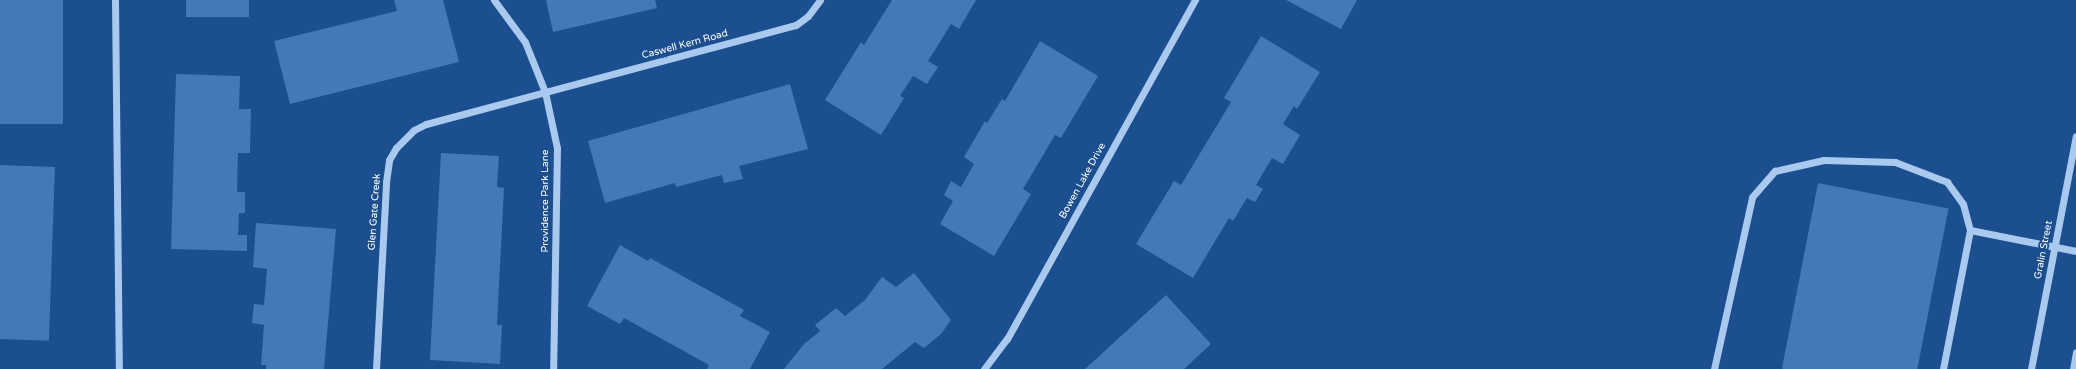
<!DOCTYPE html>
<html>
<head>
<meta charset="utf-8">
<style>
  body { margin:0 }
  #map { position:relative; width:2076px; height:369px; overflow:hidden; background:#1b4f8f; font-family:"Varela Round",sans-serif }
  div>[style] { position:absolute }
  .building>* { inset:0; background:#4478b7; transform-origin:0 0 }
  .minor>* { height:7px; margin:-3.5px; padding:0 3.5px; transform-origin:3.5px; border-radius:3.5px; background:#a9c9ee }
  span { translate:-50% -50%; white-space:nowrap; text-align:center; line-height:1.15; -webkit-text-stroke:4px #1b4f8f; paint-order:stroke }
  .street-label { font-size:10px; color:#fff }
</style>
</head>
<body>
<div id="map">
  <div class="building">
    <div style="left:0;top:0;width:63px;height:124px"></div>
    <div style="left:186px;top:0;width:63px;height:17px"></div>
    <div style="clip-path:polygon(394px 0,443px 0,459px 62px,290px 104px,274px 41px,397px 11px)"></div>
    <div style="clip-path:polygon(546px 0,655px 0,657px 8px,553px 32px)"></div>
    <div style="clip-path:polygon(892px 0,976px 0,959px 29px,951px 24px,928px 61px,938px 67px,927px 84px,913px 76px,900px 96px,904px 98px,881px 135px,825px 100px,861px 42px,864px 45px)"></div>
    <div style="clip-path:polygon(1286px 0,1357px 0,1341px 29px)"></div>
    <div style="clip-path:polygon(1261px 36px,1320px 72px,1297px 109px,1294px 106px,1283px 124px,1300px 135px,1283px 164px,1272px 158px,1256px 185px,1263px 189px,1255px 202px,1247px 198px,1233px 221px,1229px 218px,1193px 278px,1136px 244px,1174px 181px,1181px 185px,1231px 102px,1224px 98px)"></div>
    <div style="clip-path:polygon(1040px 41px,1098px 76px,1061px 138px,1055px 135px,1023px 189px,1031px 194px,994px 256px,940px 224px,953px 201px,944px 195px,951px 181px,961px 187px,974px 164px,964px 157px,985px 121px,987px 123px,1002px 99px,1005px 101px)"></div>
    <div style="clip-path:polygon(176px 74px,240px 76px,239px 109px,251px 109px,250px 153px,238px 153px,237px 192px,245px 192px,245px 213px,239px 213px,238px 235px,247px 235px,247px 251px,171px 249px)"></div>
    <div style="clip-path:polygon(790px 84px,808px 149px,739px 166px,743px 179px,724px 183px,722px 175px,676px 187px,675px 183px,605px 203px,588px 141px)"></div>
    <div style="clip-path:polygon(441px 153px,499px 156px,497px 187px,504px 188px,497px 325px,502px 325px,500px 364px,430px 360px)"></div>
    <div style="left:0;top:165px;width:55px;height:174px;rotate:2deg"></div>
    <div style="left:1818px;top:183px;width:133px;height:189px;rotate:11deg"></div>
    <div style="clip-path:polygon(256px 223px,336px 229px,324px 369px,266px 369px,266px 365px,261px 365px,264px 325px,252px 323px,254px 304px,264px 305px,267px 269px,253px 267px)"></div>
    <div style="clip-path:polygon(620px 245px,648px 261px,650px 258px,744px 310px,740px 316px,770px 332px,750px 369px,707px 369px,709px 365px,624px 318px,620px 324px,587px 306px)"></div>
    <div style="clip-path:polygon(914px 273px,951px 320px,941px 334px,924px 348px,915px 342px,882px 369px,784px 369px,804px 344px,820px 331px,815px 325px,836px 308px,845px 316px,865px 300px,882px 277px,896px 287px)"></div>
    <div style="clip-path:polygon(1166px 295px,1211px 344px,1184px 369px,1085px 369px)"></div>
  </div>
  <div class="minor">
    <div style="left:115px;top:0;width:369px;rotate:89.4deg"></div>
    <div style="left:494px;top:0;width:52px;rotate:53.6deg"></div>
    <div style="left:525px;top:42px;width:54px;rotate:68.2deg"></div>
    <div style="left:545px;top:92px;width:57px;rotate:77.9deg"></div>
    <div style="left:557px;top:148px;width:221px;rotate:91deg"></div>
    <div style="left:1970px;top:230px;width:108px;rotate:11.2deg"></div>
    <div style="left:376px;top:369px;width:187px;rotate:-86.9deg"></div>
    <div style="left:386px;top:182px;width:22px;rotate:-82deg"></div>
    <div style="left:389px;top:160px;width:14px;rotate:-60deg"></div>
    <div style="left:396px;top:148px;width:25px;rotate:-45deg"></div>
    <div style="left:414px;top:130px;width:13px;rotate:-27deg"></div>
    <div style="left:426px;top:124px;width:383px;rotate:-15deg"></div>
    <div style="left:796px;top:25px;width:15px;rotate:-37deg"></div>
    <div style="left:808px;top:16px;width:20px;rotate:-53deg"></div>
    <div style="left:984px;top:369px;width:38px;rotate:-53deg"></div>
    <div style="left:1007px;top:339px;width:388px;rotate:-61deg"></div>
    <div style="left:1714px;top:369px;width:176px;rotate:-77.5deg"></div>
    <div style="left:1752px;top:197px;width:35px;rotate:-49deg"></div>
    <div style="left:1775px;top:171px;width:50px;rotate:-12.7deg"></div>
    <div style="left:1824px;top:160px;width:71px;rotate:1.6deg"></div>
    <div style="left:1895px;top:162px;width:56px;rotate:21deg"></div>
    <div style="left:1947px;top:182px;width:27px;rotate:54deg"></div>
    <div style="left:1963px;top:204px;width:27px;rotate:75deg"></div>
    <div style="left:1970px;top:230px;width:142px;rotate:101deg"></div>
    <div style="left:2031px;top:369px;width:237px;rotate:-79.1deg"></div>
    <div style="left:2073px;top:369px;width:17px;rotate:-80deg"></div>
  </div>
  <div class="street-label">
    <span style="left:685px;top:45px;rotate:-15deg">Caswell Kern Road</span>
    <span style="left:1083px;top:181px;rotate:-61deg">Bowen Lake Drive</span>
    <span style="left:546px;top:201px;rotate:-90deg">Providence Park Lane</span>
    <span style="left:375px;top:212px;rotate:-86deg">Glen Gate Creek</span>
    <span style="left:2044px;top:250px;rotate:-79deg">Gralin Street</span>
  </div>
</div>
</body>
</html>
